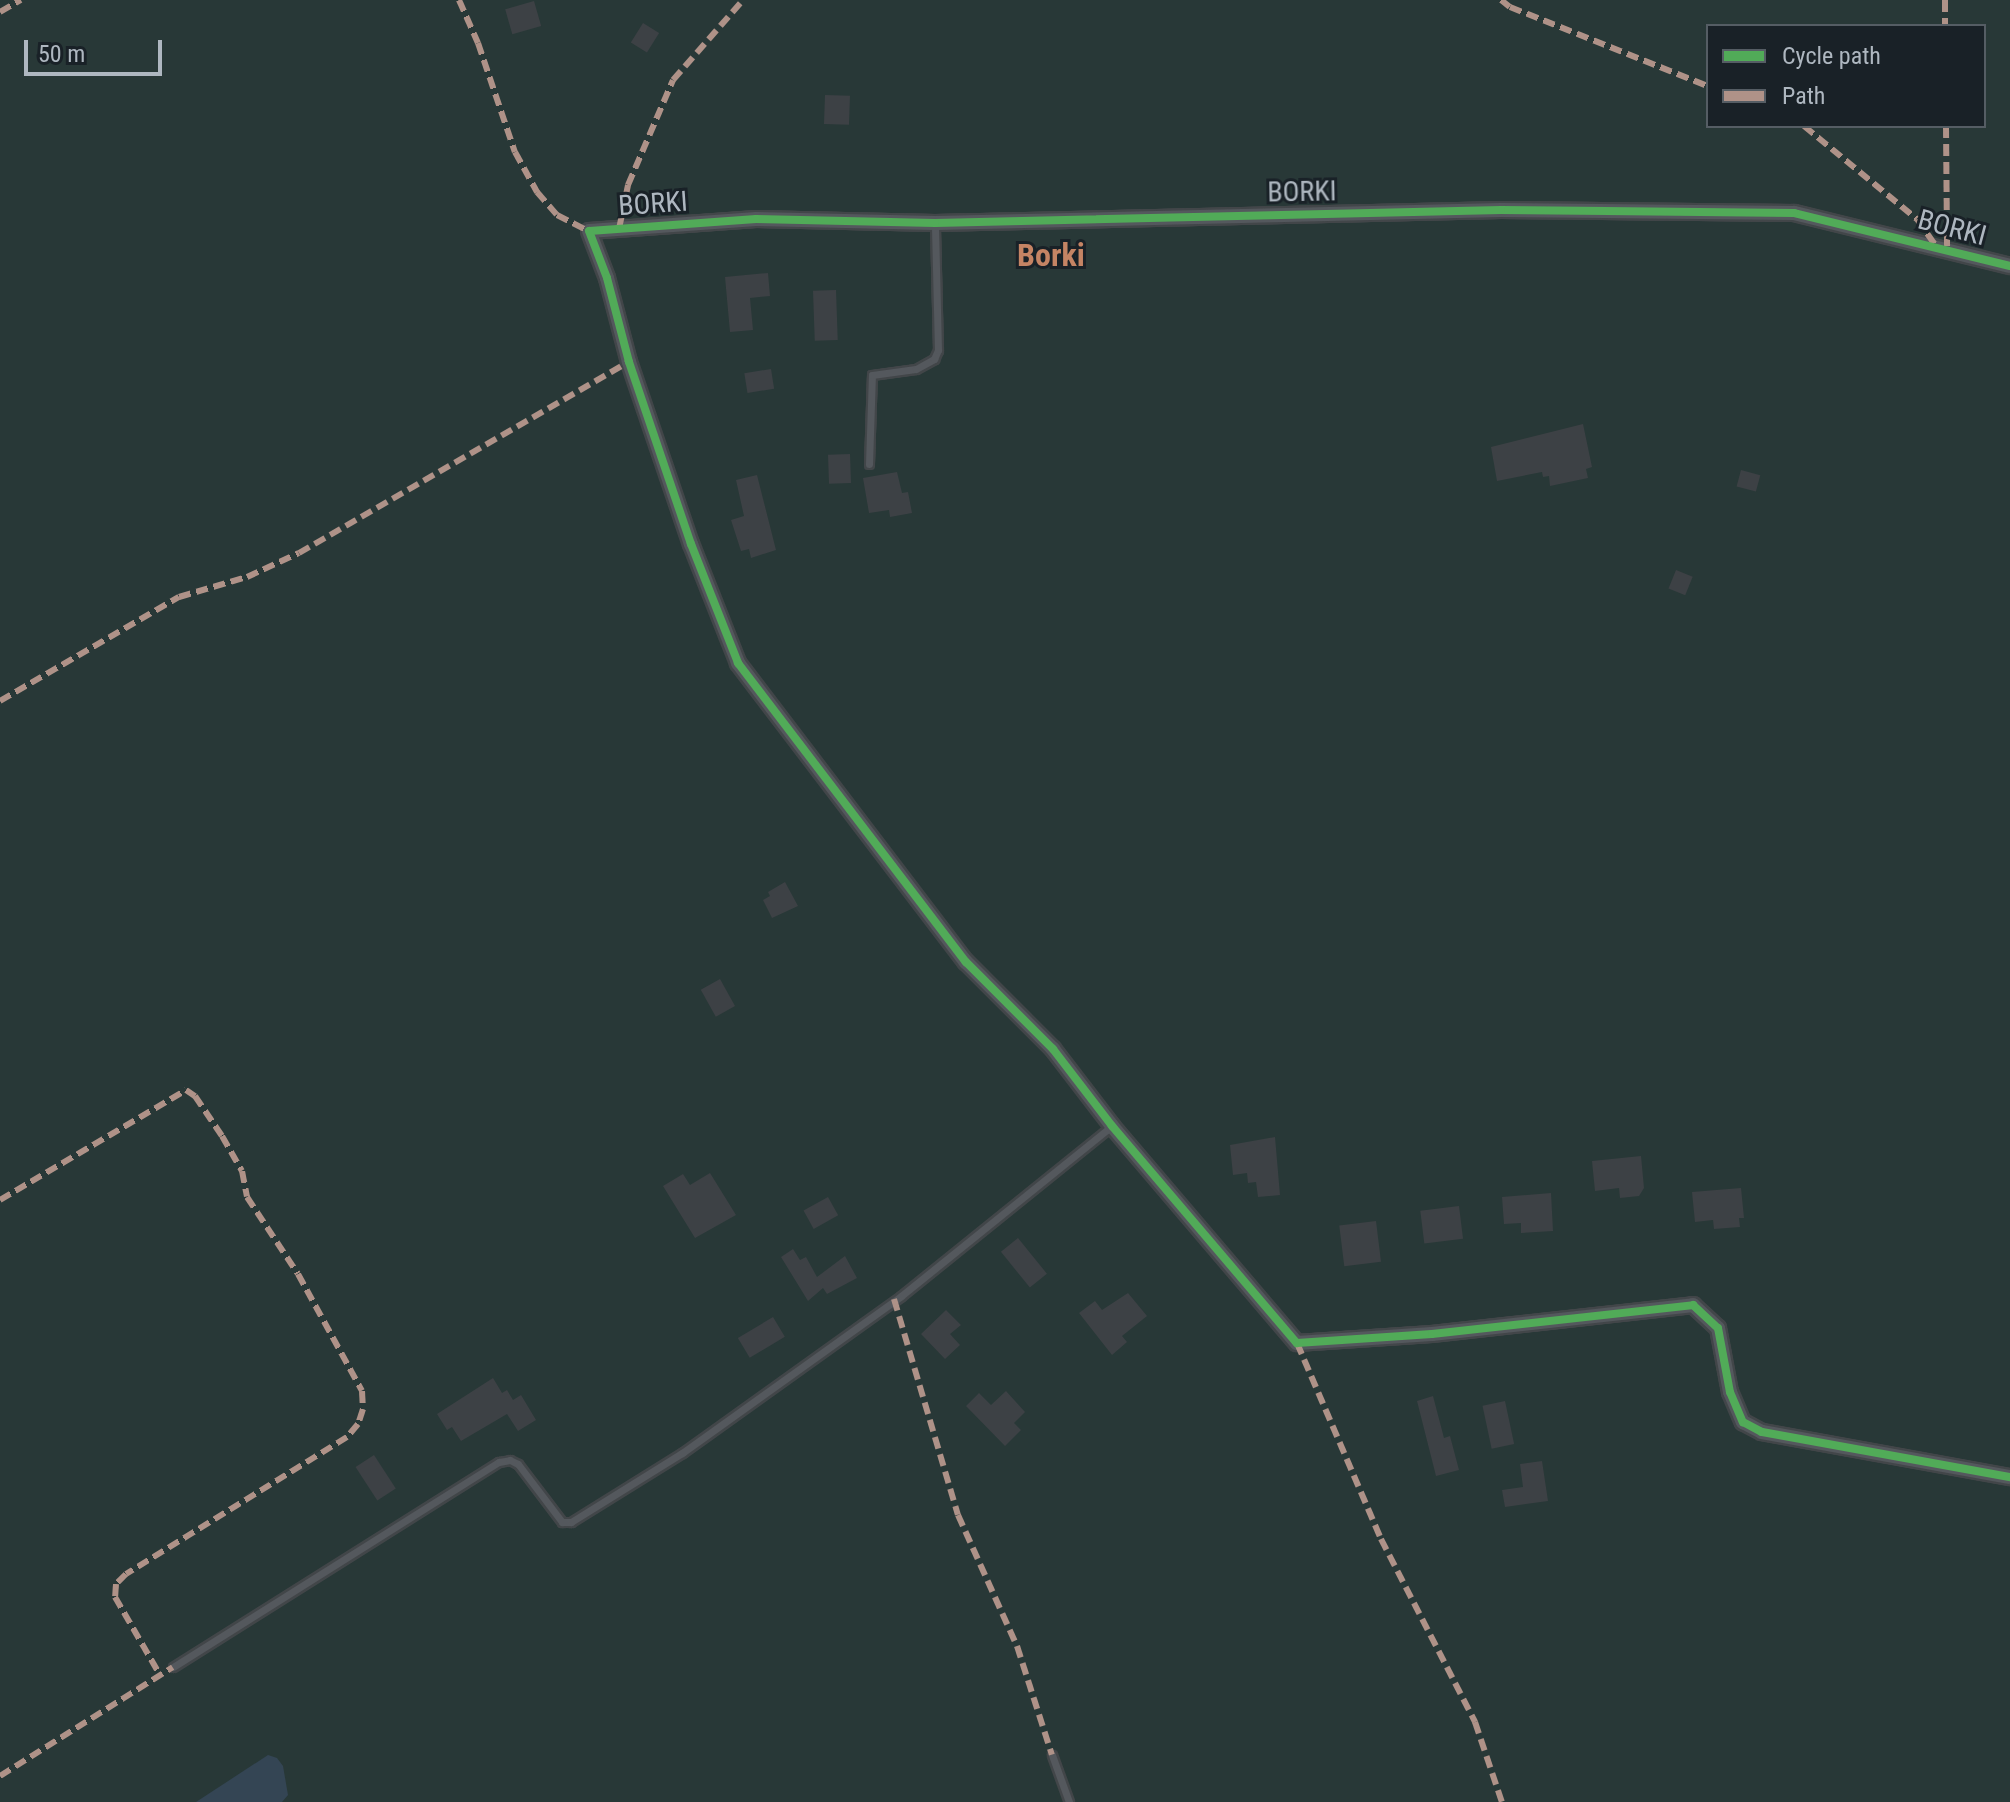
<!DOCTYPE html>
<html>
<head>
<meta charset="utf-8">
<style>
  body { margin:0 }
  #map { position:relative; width:2010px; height:1802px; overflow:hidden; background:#252a2e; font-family:"Roboto Condensed",sans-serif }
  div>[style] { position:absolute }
  .green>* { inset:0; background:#283837 }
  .water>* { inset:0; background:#344554 }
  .building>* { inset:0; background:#3d4145; transform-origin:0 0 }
  .roads { filter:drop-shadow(2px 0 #424649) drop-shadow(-2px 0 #424649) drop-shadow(0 2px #424649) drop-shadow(0 -2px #424649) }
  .lane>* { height:7px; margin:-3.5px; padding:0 3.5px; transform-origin:3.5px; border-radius:3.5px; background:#54585d }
  .street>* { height:14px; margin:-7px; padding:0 7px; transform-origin:7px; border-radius:7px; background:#54585d }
  .quiet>* { height:6px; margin-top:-3px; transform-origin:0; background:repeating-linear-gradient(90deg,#af9288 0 12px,transparent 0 18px) }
  .cycleway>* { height:8px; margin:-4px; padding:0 4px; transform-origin:4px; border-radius:4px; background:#51ab58 }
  span { translate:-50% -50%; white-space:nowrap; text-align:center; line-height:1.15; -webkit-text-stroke:6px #192127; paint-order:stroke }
  .street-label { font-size:28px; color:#aeb7c0 }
  .quarter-label { font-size:32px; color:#c58464; font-weight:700 }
  .legend { position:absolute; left:1706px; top:24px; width:280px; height:104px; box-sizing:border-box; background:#192127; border:2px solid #555d64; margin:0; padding:10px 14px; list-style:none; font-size:24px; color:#aeb7c0 }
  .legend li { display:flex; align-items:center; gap:16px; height:40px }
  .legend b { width:40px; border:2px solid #555d64 }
  .scale { position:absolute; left:24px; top:40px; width:138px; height:36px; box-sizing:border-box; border:4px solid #aeb7c0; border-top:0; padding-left:10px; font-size:24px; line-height:28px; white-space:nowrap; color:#aeb7c0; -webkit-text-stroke:6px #192127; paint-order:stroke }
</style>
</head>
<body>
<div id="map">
  <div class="green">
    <div style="clip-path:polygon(evenodd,0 0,2010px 0,2010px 1802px,0 1802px,0 0,1708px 26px,1984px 26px,1984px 126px,1708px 126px,1708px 26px)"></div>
  </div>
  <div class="water">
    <div style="clip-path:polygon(268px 1755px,277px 1758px,283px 1766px,288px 1795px,282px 1802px,196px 1802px)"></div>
  </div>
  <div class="building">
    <div style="left:534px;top:1px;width:26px;height:30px;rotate:74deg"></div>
    <div style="left:643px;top:23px;width:19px;height:23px;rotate:32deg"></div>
    <div style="left:825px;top:95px;width:25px;height:29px;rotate:2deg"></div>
    <div style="clip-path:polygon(768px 273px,770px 296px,750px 298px,753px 330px,730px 332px,725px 277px)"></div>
    <div style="left:836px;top:290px;width:50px;height:23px;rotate:88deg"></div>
    <div style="left:771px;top:369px;width:20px;height:27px;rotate:81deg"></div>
    <div style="clip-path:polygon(1583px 424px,1592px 467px,1586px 469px,1588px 478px,1550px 486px,1549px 476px,1543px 477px,1542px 472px,1497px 481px,1491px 447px)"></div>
    <div style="left:850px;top:454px;width:29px;height:22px;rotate:88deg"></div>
    <div style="left:1741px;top:470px;width:20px;height:17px;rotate:15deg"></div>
    <div style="clip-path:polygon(897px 472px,902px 493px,908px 492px,912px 513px,890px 517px,889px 510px,869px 513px,863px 478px)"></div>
    <div style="clip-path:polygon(757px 475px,776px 550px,751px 558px,749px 549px,741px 551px,731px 520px,744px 516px,736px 480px)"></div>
    <div style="left:1676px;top:570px;width:18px;height:20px;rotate:22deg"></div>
    <div style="clip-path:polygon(785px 882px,798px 906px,772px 918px,763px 900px,770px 896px,768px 892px)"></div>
    <div style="left:720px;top:979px;width:31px;height:22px;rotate:61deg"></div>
    <div style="clip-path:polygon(1275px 1137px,1280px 1195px,1258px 1197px,1256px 1182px,1248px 1183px,1247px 1173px,1233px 1175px,1230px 1145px)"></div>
    <div style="clip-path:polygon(1641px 1156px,1644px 1188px,1639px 1196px,1620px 1198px,1619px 1188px,1595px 1191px,1592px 1161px)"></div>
    <div style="clip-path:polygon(710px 1173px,736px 1215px,695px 1238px,663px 1186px,683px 1174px,690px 1185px)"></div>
    <div style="clip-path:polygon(1741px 1188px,1744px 1218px,1739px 1218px,1740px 1227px,1714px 1229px,1713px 1220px,1695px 1222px,1692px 1192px)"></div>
    <div style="clip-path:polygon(1551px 1193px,1553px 1231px,1521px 1233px,1521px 1223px,1504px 1224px,1502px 1197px)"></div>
    <div style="left:828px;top:1197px;width:21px;height:28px;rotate:61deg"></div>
    <div style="left:1459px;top:1206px;width:33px;height:39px;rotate:83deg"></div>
    <div style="left:1376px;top:1221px;width:41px;height:37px;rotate:83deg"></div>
    <div style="left:1018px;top:1238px;width:46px;height:22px;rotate:51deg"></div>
    <div style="clip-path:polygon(793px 1249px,800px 1260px,806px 1257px,817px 1277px,845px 1256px,857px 1278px,827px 1294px,823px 1288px,808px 1301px,781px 1257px)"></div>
    <div style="clip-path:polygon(1128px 1293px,1147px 1316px,1122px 1336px,1127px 1342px,1112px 1355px,1079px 1313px,1095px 1301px,1102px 1310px)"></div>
    <div style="clip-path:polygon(946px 1310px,961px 1325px,950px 1334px,960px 1345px,945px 1359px,921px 1334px)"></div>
    <div style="left:773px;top:1317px;width:23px;height:41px;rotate:59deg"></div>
    <div style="clip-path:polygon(493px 1378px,502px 1393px,507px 1390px,513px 1400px,521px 1395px,536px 1420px,518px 1431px,507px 1414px,461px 1441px,452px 1427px,447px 1430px,437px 1414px)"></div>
    <div style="clip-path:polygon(1006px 1391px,1025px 1412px,1014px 1423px,1021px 1430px,1005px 1446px,966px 1406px,979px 1393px,991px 1405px)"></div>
    <div style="clip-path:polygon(1433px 1396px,1444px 1438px,1450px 1436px,1459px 1470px,1436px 1476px,1417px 1401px)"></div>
    <div style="left:1505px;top:1401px;width:44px;height:23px;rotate:78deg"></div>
    <div style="left:374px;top:1455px;width:40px;height:22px;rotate:57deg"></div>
    <div style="clip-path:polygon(1542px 1461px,1548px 1501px,1505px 1507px,1502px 1490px,1523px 1487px,1520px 1464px)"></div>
  </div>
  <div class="roads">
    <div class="lane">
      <div style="left:869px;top:464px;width:89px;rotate:-88.1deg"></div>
      <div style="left:872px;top:375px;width:44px;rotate:-7.8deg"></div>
      <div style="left:916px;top:369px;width:21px;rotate:-29deg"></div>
      <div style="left:934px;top:359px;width:10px;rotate:-66deg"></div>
      <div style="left:938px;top:350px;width:127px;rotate:-91.4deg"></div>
      <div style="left:173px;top:1667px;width:385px;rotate:-32.2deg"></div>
      <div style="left:499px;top:1462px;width:11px;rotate:-10deg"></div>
      <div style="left:510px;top:1460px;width:9px;rotate:27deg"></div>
      <div style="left:518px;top:1464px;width:73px;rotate:52.8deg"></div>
      <div style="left:562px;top:1522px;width:9px"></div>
      <div style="left:571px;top:1522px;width:131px;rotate:-31.9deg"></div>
      <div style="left:682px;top:1453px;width:269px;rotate:-35.6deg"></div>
      <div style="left:901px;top:1296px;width:271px;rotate:-38.9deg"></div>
      <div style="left:1052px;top:1755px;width:50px;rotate:70.1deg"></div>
    </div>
    <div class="street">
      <div style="left:2010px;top:266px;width:222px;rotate:-166.2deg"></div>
      <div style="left:1794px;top:213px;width:293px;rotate:-179.4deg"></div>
      <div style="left:1501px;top:210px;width:566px;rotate:178.68deg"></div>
      <div style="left:935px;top:223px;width:179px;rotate:-178.7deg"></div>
      <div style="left:756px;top:219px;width:167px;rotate:175.9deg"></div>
      <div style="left:589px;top:231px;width:50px;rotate:69deg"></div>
      <div style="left:607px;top:278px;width:87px;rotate:75.3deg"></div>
      <div style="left:629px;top:362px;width:192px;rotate:71.2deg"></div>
      <div style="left:691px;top:544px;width:128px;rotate:68.4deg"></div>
      <div style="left:738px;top:663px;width:376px;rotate:52.7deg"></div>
      <div style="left:966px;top:962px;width:123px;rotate:45deg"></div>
      <div style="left:1053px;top:1049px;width:97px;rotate:52.5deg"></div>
      <div style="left:1112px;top:1126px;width:285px;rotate:49.6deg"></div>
      <div style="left:1297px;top:1343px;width:135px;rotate:-3.8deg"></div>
      <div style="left:1432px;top:1334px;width:263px;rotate:-6.3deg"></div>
      <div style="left:1693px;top:1305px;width:34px;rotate:43deg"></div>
      <div style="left:1718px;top:1328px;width:65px;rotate:79.4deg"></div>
      <div style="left:1730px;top:1392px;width:33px;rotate:67deg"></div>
      <div style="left:1743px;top:1422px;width:21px;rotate:28deg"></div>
      <div style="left:1762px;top:1432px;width:252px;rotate:10.3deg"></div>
    </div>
  </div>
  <div class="quiet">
    <div style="left:459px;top:0;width:47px;rotate:66.2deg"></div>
    <div style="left:478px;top:43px;width:115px;rotate:71.3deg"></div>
    <div style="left:515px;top:152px;width:46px;rotate:61.2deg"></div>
    <div style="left:537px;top:192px;width:30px;rotate:49deg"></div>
    <div style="left:557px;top:215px;width:36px;rotate:27deg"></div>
    <div style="left:1501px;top:0;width:11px;rotate:38deg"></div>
    <div style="left:1510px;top:7px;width:213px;rotate:21.8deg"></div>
    <div style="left:1945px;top:0;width:26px;rotate:90deg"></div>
    <div style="left:0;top:12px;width:24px;rotate:-30deg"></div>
    <div style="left:1804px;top:126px;width:146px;rotate:39.5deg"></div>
    <div style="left:1917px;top:219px;width:32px;rotate:55deg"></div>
    <div style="left:1946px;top:126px;width:122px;rotate:89.5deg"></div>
    <div style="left:619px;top:229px;width:45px;rotate:-78.4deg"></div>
    <div style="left:628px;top:185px;width:114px;rotate:-66.8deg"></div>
    <div style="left:673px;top:80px;width:106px;rotate:-48.8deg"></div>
    <div style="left:0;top:701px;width:207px;rotate:-30.2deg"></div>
    <div style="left:179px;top:597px;width:71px;rotate:-16.4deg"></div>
    <div style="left:247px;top:577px;width:57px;rotate:-24.8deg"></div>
    <div style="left:299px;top:553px;width:381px;rotate:-30.1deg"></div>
    <div style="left:0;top:1200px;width:216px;rotate:-30.6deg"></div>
    <div style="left:186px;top:1090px;width:11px;rotate:34deg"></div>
    <div style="left:195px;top:1096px;width:48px;rotate:56deg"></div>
    <div style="left:222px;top:1136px;width:40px;rotate:60.3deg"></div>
    <div style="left:242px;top:1171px;width:26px;rotate:79deg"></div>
    <div style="left:247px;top:1197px;width:92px;rotate:56.5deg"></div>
    <div style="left:298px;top:1274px;width:133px;rotate:61.3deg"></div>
    <div style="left:362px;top:1391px;width:18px;rotate:87deg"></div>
    <div style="left:363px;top:1409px;width:16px;rotate:108deg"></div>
    <div style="left:358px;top:1424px;width:17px;rotate:130deg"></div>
    <div style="left:347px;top:1437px;width:260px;rotate:148.2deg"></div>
    <div style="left:126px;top:1574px;width:14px;rotate:135deg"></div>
    <div style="left:116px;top:1584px;width:13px;rotate:94deg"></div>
    <div style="left:115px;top:1597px;width:90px;rotate:60deg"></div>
    <div style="left:894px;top:1299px;width:225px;rotate:73.5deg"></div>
    <div style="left:958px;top:1515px;width:144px;rotate:65.8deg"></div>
    <div style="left:1017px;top:1646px;width:114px;rotate:72.2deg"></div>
    <div style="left:1297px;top:1343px;width:213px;rotate:66.8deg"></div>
    <div style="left:1381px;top:1539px;width:206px;rotate:62.8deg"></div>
    <div style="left:1475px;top:1722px;width:84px;rotate:71.4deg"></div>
    <div style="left:0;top:1776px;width:204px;rotate:-32.2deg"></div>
  </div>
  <div class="cycleway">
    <div style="left:2010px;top:266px;width:222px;rotate:-166.2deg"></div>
    <div style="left:1794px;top:213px;width:293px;rotate:-179.4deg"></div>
    <div style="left:1501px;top:210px;width:566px;rotate:178.68deg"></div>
    <div style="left:935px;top:223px;width:179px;rotate:-178.7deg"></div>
    <div style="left:756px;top:219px;width:167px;rotate:175.9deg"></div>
    <div style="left:589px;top:231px;width:50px;rotate:69deg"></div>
    <div style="left:607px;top:278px;width:87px;rotate:75.3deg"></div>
    <div style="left:629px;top:362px;width:192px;rotate:71.2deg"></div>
    <div style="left:691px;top:544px;width:128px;rotate:68.4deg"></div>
    <div style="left:738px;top:663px;width:376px;rotate:52.7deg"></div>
    <div style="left:966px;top:962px;width:123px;rotate:45deg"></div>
    <div style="left:1053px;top:1049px;width:97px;rotate:52.5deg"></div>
    <div style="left:1112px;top:1126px;width:285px;rotate:49.6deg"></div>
    <div style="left:1297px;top:1343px;width:135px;rotate:-3.8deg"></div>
    <div style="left:1432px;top:1334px;width:263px;rotate:-6.3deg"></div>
    <div style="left:1693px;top:1305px;width:34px;rotate:43deg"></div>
    <div style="left:1718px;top:1328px;width:65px;rotate:79.4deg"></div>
    <div style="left:1730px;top:1392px;width:33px;rotate:67deg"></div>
    <div style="left:1743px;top:1422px;width:21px;rotate:28deg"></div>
    <div style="left:1762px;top:1432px;width:252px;rotate:10.3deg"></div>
  </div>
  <div class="street-label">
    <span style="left:1302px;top:192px;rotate:-1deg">BORKI</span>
    <span style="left:653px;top:204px;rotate:-4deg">BORKI</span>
    <span style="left:1952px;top:228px;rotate:15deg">BORKI</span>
  </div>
  <div class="quarter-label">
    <span style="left:1051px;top:255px">Borki</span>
  </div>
  <ul class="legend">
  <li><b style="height:10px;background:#51ab58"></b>Cycle path</li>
  <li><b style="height:10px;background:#af9288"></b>Path</li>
  </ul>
  <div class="scale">50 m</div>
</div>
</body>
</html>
